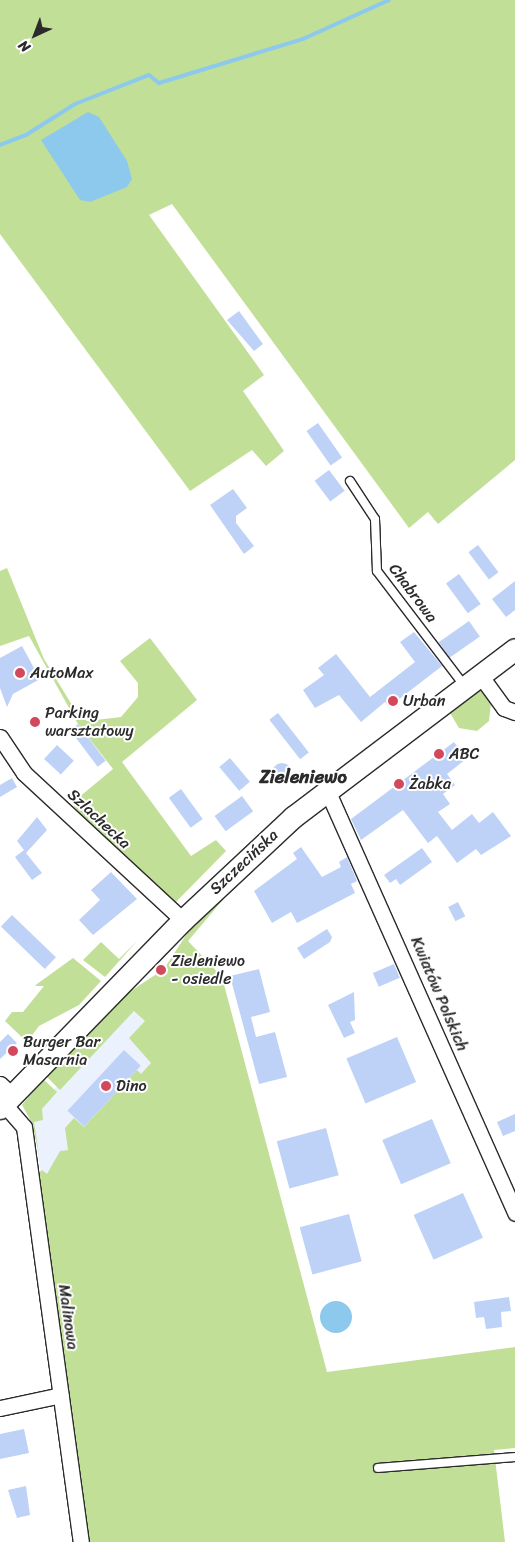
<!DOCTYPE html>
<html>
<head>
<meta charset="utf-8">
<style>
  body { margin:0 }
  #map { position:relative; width:515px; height:1542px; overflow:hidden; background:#fff; font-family:Sriracha,sans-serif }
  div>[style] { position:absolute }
  .built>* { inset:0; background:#ecf2fd }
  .green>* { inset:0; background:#c1df97 }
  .water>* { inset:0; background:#8dc9ed }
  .round { border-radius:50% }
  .stream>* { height:4px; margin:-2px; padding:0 2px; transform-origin:2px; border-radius:2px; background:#8dc9ed }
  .building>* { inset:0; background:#bed2f7; transform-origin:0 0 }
  .roads { filter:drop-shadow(1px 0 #2b2b2b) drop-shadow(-1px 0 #2b2b2b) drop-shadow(0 1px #2b2b2b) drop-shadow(0 -1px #2b2b2b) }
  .lane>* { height:8px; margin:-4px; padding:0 4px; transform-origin:4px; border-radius:4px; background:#fff }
  .street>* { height:15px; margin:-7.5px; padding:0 7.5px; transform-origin:7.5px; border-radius:7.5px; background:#fff }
  .secondary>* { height:21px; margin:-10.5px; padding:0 10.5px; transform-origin:10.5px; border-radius:10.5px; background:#fff }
  .dots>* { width:14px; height:14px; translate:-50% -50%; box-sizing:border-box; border:2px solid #fff; border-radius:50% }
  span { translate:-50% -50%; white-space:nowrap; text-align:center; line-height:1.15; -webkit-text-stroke:4px #fff; paint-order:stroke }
  .street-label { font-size:16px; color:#2b2b2b }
  .poi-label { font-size:16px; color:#2b2b2b }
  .left { translate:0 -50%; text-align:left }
  .quarter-label { font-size:19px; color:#2b2b2b; font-weight:700 }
  .north { position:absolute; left:10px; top:10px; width:50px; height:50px; -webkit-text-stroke:4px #fff; paint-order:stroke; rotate:223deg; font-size:14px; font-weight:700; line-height:20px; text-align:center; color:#2b2b2b }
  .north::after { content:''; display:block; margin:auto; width:18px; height:22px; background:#2b2b2b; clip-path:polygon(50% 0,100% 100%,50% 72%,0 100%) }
</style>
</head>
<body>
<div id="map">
  <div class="built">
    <div style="clip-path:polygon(135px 1010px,171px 1044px,42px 1183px,33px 1119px,39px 1104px)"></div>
  </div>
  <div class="green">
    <div style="clip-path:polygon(0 0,515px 0,515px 460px,438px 524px,428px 512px,409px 528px,172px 204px,149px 215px,264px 375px,243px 391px,284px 451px,266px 466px,252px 450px,190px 491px,0 234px)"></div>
    <div style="clip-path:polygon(7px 568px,44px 659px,78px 715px,87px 721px,121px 717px,138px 697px,138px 683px,120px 661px,150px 638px,197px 700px,122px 762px,191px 856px,216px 840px,226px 851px,174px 904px,82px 819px,72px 803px,113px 769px,78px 724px,29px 636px,0 646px,0 571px)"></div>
    <div style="clip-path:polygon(480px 690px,491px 703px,489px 721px,477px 731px,459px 728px,450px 713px)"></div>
    <div style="clip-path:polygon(243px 876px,188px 941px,222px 977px,327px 1372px,515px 1347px,515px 1448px,494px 1450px,505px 1542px,89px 1542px,37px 1175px,42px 1170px,47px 1174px,60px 1151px,68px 1150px,65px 1128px,74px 1118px,84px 1127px,137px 1070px,141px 1074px,151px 1063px,129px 1038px,145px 1021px,134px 1011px,60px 1090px,46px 1076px,128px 993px,164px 969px,190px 929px)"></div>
    <div style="clip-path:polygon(138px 940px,105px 977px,83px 960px,101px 942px,119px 959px)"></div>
    <div style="clip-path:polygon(73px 958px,101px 981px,79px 1005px,39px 1026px,27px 1042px,5px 1021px,12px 1012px,23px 1012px,44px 986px,35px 986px,37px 984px)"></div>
    <div style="clip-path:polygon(43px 1079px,57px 1092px,42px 1109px,43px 1120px,34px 1122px,39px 1154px,32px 1123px,22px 1105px)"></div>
  </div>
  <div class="water">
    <div style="clip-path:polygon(88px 112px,99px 117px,127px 161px,132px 179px,127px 187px,90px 202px,80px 200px,41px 140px)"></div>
    <div class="round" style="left:320px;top:1301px;width:32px;height:32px"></div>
  </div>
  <div class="stream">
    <div style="left:0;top:145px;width:28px;rotate:-21deg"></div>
    <div style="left:26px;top:135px;width:58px;rotate:-32.3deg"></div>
    <div style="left:75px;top:104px;width:79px;rotate:-21.4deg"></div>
    <div style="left:149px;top:75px;width:13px;rotate:39deg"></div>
    <div style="left:159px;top:83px;width:151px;rotate:-17deg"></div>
    <div style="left:303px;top:39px;width:94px;rotate:-24.4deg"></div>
  </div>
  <div class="building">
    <div style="clip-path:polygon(239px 311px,263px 344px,254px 351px,227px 320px)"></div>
    <div style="left:318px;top:423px;width:42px;height:14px;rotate:55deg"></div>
    <div style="left:329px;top:470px;width:26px;height:18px;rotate:53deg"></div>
    <div style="clip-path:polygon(233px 489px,247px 508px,236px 516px,236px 523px,254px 546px,244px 554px,210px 505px)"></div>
    <div style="left:478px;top:545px;width:34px;height:12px;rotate:53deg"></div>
    <div style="left:459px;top:574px;width:37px;height:16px;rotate:54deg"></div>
    <div style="clip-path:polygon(515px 581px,515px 610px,506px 617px,492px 599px)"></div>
    <div style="left:469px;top:621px;width:19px;height:37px;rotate:55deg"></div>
    <div style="clip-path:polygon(414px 632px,442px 666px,389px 707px,385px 702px,361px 722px,339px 695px,315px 708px,303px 690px,324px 675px,318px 668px,336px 654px,370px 697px,415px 662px,400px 642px)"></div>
    <div style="clip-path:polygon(22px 646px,40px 679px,13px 694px,7px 707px,0 688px,0 658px)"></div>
    <div style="left:278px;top:713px;width:50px;height:11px;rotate:52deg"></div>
    <div style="left:78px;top:724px;width:46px;height:10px;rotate:53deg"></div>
    <div style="clip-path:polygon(454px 742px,466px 759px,447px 774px,455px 785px,443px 794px,450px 804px,438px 812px,452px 830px,472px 814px,479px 823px,493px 812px,511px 836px,481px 855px,476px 849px,457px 863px,437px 836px,428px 843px,403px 810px,361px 840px,351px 819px)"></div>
    <div style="left:57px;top:745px;width:23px;height:19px;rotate:43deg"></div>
    <div style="left:230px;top:758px;width:31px;height:14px;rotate:50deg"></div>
    <div class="round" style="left:272px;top:763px;width:20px;height:20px"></div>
    <div style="clip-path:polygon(12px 778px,17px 787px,0 797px,0 785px)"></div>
    <div style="left:181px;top:789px;width:37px;height:15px;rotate:54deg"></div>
    <div style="left:242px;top:796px;width:19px;height:34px;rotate:54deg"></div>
    <div style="clip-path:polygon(37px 817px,47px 830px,26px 853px,42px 873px,32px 880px,15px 857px,24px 850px,17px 841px)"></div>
    <div style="clip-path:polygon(301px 847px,322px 877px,341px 867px,339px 862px,347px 857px,357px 881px,351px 884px,355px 893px,297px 923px,291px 912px,272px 923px,254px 891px,297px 859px,293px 853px)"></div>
    <div style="clip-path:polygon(422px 848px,432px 862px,400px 885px,396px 879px,390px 883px,384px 875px)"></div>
    <div style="clip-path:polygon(111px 872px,137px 899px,93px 935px,79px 920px,100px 900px,91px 890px)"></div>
    <div style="left:458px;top:902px;width:16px;height:11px;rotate:63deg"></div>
    <div style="left:12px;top:915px;width:61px;height:16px;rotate:44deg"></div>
    <div style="clip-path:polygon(327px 929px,332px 937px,330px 942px,304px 959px,297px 948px)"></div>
    <div style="left:394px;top:964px;width:15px;height:23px;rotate:67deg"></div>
    <div style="clip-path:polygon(259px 969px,270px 1012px,251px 1017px,256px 1037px,275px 1032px,287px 1077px,259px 1084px,230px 976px)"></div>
    <div style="clip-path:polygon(354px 992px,355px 1020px,350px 1022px,355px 1033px,344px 1038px,328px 1005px)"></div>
    <div style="clip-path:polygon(8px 1034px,17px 1043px,0 1059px,0 1042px)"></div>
    <div style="left:397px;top:1037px;width:49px;height:55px;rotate:67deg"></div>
    <div style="left:124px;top:1050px;width:23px;height:83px;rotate:43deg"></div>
    <div style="clip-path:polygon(515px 1114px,515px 1131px,503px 1136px,497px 1122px)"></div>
    <div style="left:432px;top:1119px;width:48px;height:54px;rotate:67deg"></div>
    <div style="left:326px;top:1128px;width:49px;height:51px;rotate:75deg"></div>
    <div style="left:463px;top:1193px;width:49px;height:54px;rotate:66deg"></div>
    <div style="left:349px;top:1214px;width:49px;height:51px;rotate:75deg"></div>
    <div style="clip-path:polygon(509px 1297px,511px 1311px,501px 1312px,502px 1327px,486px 1329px,484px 1317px,476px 1318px,474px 1302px)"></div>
    <div style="clip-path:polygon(24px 1429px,29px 1453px,0 1459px,0 1434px)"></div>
    <div style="clip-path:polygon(26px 1486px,30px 1515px,17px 1518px,8px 1490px)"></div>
  </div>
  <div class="roads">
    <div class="lane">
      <div style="left:350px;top:481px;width:45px;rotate:56.7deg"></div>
      <div style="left:375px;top:519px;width:52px;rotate:87.8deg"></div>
      <div style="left:377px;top:571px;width:143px;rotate:52.7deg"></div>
      <div style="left:378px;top:1468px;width:137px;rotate:-4.6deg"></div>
    </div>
    <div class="street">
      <div style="left:480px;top:675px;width:41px;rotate:54deg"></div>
      <div style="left:504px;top:708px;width:12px;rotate:20deg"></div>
      <div style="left:0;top:737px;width:43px;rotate:56.3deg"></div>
      <div style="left:24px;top:773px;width:217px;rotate:42.8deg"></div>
      <div style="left:327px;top:790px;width:463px;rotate:66deg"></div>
      <div style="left:0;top:1084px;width:16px;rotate:43deg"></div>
      <div style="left:4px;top:1104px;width:30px;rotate:49deg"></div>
      <div style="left:24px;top:1127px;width:419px;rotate:82.2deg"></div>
      <div style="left:0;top:1408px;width:62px;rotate:-12deg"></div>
    </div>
    <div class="secondary">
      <div style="left:0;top:1108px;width:262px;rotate:-45.8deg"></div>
      <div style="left:183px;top:920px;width:151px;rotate:-43.1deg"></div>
      <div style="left:293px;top:817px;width:278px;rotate:-37.1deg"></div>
    </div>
  </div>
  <div class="dots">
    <div style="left:20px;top:673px;background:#d1495b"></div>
    <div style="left:393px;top:701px;background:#d1495b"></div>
    <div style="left:35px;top:722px;background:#d1495b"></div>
    <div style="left:439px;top:754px;background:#d1495b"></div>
    <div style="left:399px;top:784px;background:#d1495b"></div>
    <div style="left:161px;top:970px;background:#d1495b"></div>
    <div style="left:13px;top:1051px;background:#d1495b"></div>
    <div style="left:106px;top:1086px;background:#d1495b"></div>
  </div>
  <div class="street-label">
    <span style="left:413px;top:593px;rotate:53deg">Chabrowa</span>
    <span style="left:99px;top:819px;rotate:43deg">Szlachecka</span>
    <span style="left:244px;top:862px;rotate:-43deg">Szczecińska</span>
    <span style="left:439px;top:994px;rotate:67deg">Kwiatów Polskich</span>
    <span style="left:68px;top:1317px;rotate:82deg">Malinowa</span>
  </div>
  <div class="poi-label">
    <span class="left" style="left:30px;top:673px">AutoMax</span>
    <span class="left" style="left:403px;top:701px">Urban</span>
    <span class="left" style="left:45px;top:722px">Parking<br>warsztatowy</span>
    <span class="left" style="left:449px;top:754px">ABC</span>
    <span class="left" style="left:409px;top:784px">Żabka</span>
    <span class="left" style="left:171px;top:970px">Zieleniewo<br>- osiedle</span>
    <span class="left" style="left:23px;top:1051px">Burger Bar<br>Masarnia</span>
    <span class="left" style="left:116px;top:1086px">Dino</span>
  </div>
  <div class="quarter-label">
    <span style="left:303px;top:777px">Zieleniewo</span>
  </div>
  <div class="north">N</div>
</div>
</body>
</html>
